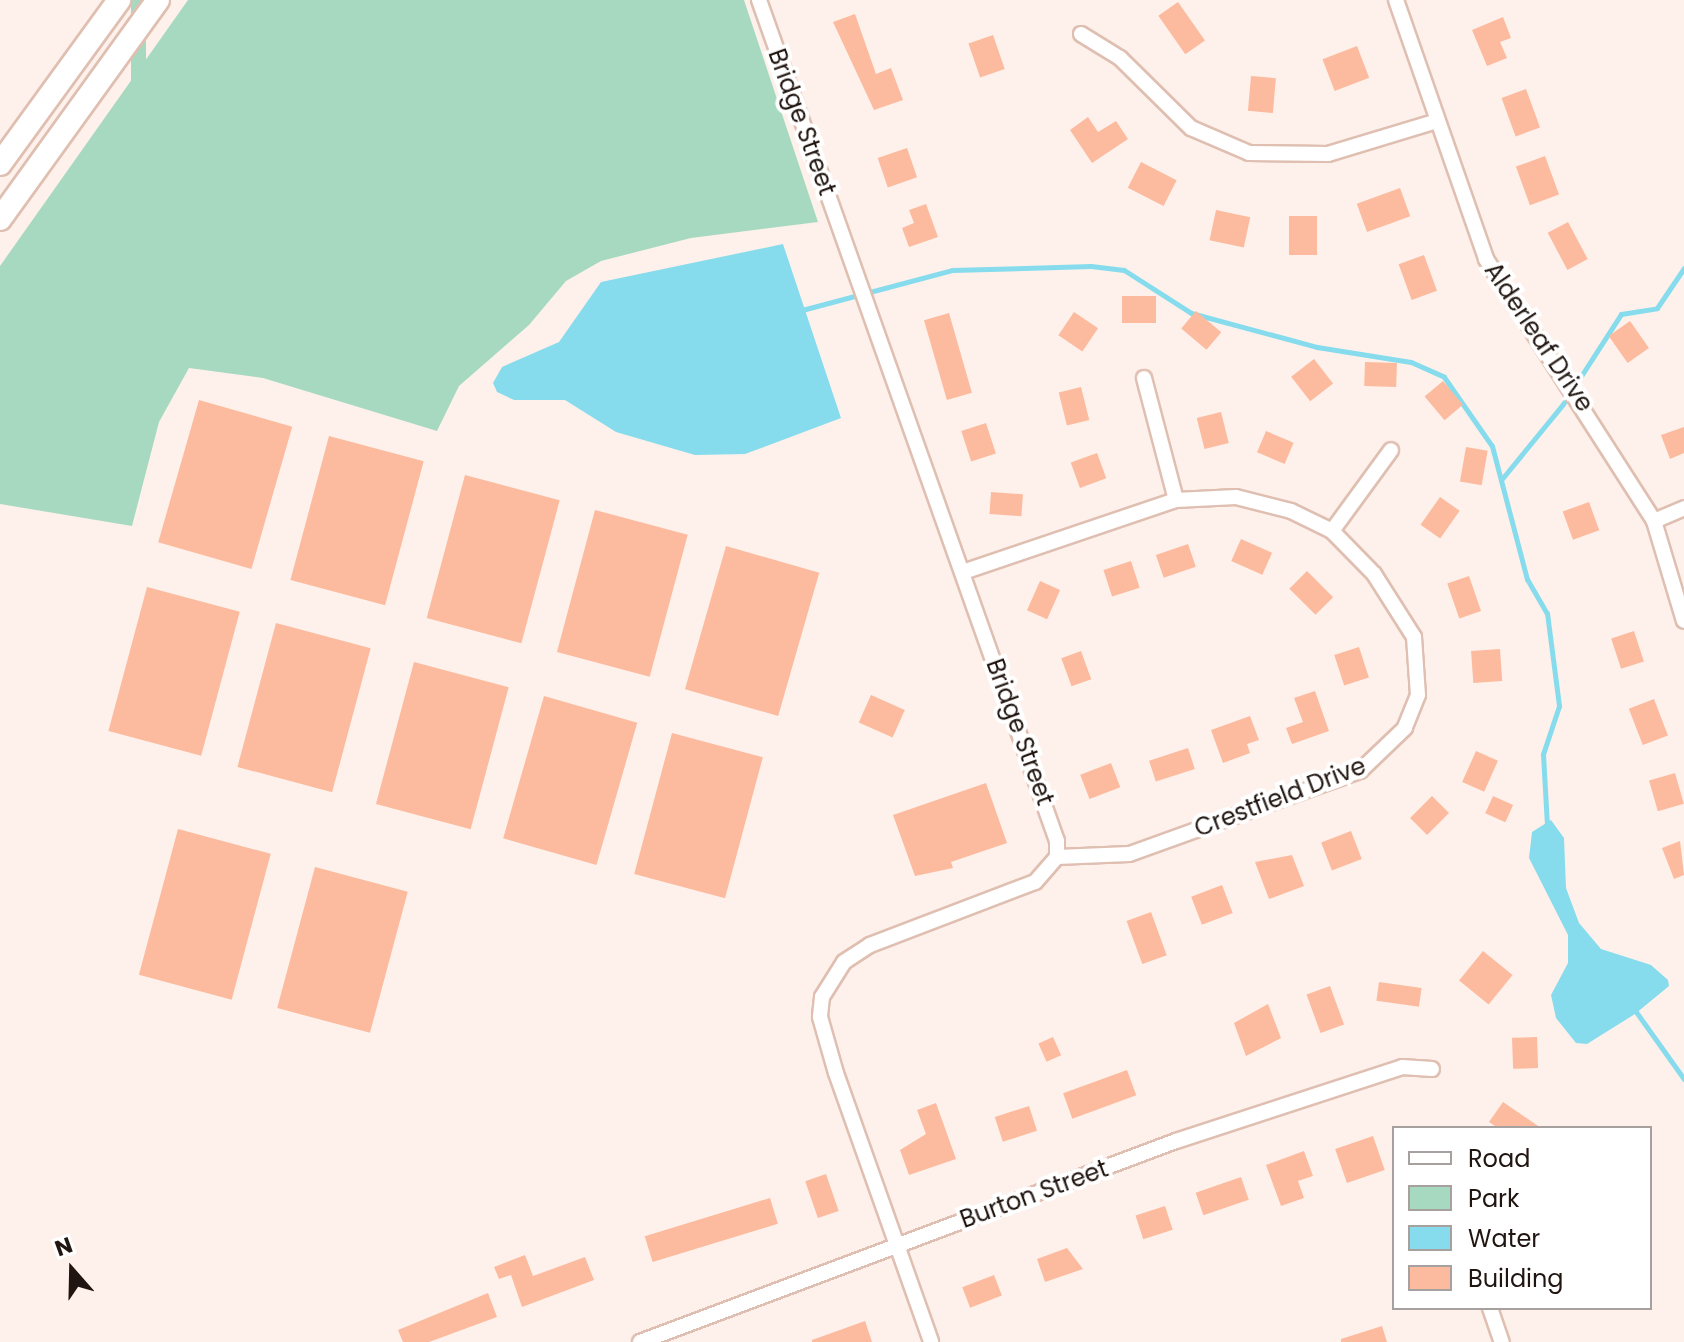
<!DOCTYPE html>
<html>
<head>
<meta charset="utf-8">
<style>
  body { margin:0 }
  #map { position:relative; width:1684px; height:1342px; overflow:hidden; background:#fef1eb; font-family:Poppins,sans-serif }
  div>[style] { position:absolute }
  .green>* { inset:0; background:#a7d9c1; transform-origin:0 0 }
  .water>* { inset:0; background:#86dcec }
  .stream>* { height:5px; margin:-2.5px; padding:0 2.5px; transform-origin:2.5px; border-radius:2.5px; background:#86dcec }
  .building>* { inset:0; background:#fcbb9e; transform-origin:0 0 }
  .roads { filter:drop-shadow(2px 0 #dfbfb1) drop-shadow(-2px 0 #dfbfb1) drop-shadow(0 2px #dfbfb1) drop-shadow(0 -2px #dfbfb1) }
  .minor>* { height:14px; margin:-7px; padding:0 7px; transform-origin:7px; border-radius:7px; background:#fff }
  .trunk>* { height:22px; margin:-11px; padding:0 11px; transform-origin:11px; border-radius:11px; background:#fff }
  span { translate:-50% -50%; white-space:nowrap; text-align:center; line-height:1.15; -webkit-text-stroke:8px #fff; paint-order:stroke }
  .street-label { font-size:24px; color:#201510 }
  .legend { position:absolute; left:1392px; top:1126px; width:260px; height:184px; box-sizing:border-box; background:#fff; border:2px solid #a6a19f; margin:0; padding:10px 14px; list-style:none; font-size:24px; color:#201510 }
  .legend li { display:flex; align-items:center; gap:16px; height:40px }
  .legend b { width:40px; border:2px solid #a6a19f }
  .north { position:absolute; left:32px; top:1230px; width:80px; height:80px; -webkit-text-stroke:6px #fff; paint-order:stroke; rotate:340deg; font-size:22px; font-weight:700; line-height:32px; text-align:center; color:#201510 }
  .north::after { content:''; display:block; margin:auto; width:28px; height:36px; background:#201510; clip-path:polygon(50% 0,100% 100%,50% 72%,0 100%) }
</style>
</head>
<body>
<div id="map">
  <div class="green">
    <div style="left:131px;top:0;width:15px;height:223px"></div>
    <div style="clip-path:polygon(188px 0,744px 0,818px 222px,691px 238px,601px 261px,566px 281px,529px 325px,459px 386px,437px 431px,263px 378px,189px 368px,159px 422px,132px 526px,0 504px,0 266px)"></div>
  </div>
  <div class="water">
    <div style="clip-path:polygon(783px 244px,841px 418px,745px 454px,695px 455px,616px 432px,565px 400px,514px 400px,497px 392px,493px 383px,502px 367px,559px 342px,601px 282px)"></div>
    <div style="clip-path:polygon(1551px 820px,1564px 838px,1566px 888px,1579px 923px,1601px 949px,1651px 965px,1668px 980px,1669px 986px,1635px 1014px,1587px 1044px,1576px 1043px,1556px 1018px,1551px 995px,1568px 963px,1568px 935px,1529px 858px,1532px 832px)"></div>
  </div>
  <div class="stream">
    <div style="left:802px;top:310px;width:155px;rotate:-14.9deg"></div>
    <div style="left:952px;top:270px;width:139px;rotate:-1.6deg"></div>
    <div style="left:1091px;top:266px;width:33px;rotate:7deg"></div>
    <div style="left:1124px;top:270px;width:80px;rotate:32.7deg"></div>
    <div style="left:1191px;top:313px;width:131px;rotate:15.1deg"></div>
    <div style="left:1317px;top:347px;width:95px;rotate:9.1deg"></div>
    <div style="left:1411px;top:362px;width:36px;rotate:24deg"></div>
    <div style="left:1444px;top:377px;width:84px;rotate:55.2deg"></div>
    <div style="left:1492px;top:446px;width:138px;rotate:75.3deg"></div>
    <div style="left:1527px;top:579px;width:39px;rotate:60deg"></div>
    <div style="left:1547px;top:613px;width:94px;rotate:82.6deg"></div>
    <div style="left:1559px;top:706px;width:51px;rotate:108.4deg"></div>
    <div style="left:1543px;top:754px;width:72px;rotate:86.8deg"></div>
    <div style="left:1501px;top:480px;width:98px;rotate:-50.8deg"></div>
    <div style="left:1563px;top:404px;width:107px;rotate:-57.2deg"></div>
    <div style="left:1621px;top:314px;width:36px;rotate:-9deg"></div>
    <div style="left:1657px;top:308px;width:48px;rotate:-56deg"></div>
    <div style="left:1634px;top:1009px;width:86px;rotate:54.5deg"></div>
  </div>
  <div class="building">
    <div style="left:1178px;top:2px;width:47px;height:24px;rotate:55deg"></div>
    <div style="clip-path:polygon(855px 14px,876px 74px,891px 68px,903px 100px,874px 110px,833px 22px)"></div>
    <div style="clip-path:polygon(1503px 17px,1511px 38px,1500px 42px,1507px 58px,1487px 66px,1472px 30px)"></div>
    <div style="left:993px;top:35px;width:36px;height:26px;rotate:71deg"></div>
    <div style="left:1357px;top:46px;width:34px;height:37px;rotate:69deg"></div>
    <div style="left:1251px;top:76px;width:25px;height:35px;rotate:5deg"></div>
    <div style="left:1526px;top:89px;width:41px;height:26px;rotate:70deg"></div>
    <div style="clip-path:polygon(1088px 117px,1098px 132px,1116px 121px,1128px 139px,1092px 163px,1070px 130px)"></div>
    <div style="left:907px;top:148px;width:31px;height:31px;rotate:71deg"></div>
    <div style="left:1545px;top:156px;width:41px;height:31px;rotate:70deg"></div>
    <div style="left:1141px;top:162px;width:40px;height:29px;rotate:27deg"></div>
    <div style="left:1400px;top:188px;width:30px;height:46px;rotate:70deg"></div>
    <div style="clip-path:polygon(926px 204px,938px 237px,909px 247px,902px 228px,914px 223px,909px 210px)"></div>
    <div style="left:1216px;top:210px;width:35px;height:31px;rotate:12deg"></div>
    <div style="left:1289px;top:216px;width:28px;height:39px"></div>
    <div style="left:1568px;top:222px;width:42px;height:23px;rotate:62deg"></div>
    <div style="left:1424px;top:255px;width:38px;height:27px;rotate:70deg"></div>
    <div style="left:1156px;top:296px;width:27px;height:34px;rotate:90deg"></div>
    <div style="left:1196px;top:311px;width:33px;height:23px;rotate:40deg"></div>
    <div style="left:1074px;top:312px;width:29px;height:28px;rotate:34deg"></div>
    <div style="left:949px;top:313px;width:83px;height:26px;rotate:74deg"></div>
    <div style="left:1630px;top:321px;width:33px;height:26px;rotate:55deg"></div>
    <div style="left:1314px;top:359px;width:31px;height:29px;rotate:52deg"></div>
    <div style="left:1365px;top:362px;width:32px;height:24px;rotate:2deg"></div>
    <div style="left:1443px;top:381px;width:31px;height:24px;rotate:50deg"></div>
    <div style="left:1081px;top:387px;width:34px;height:23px;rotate:76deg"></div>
    <div style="left:199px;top:400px;width:97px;height:148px;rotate:16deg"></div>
    <div style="left:1221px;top:412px;width:32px;height:25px;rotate:76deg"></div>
    <div style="left:986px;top:423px;width:32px;height:26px;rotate:72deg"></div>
    <div style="clip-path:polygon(1684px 427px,1684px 453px,1670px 459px,1661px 435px)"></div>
    <div style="left:1266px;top:431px;width:30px;height:23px;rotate:23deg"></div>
    <div style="left:329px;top:436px;width:98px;height:149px;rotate:15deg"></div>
    <div style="left:1466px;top:447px;width:22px;height:35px;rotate:10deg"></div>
    <div style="left:1097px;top:453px;width:27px;height:28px;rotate:70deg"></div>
    <div style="left:465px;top:475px;width:98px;height:148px;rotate:15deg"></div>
    <div style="left:991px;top:492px;width:32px;height:22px;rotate:4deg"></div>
    <div style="left:1440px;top:497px;width:24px;height:34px;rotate:35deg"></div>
    <div style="left:1589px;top:502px;width:30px;height:28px;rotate:70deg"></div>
    <div style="left:595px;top:510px;width:96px;height:147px;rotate:15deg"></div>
    <div style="left:1241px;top:539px;width:34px;height:24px;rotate:24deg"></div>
    <div style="left:1188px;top:544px;width:24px;height:34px;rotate:71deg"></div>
    <div style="left:726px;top:546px;width:97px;height:149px;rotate:16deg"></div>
    <div style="left:1131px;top:561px;width:28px;height:29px;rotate:72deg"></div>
    <div style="left:1307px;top:571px;width:37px;height:25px;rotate:45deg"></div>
    <div style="left:1469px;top:576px;width:37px;height:23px;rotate:71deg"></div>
    <div style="left:1040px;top:581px;width:22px;height:32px;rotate:24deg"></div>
    <div style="left:147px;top:587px;width:96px;height:149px;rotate:15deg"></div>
    <div style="left:276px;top:623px;width:98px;height:149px;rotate:15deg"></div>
    <div style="left:1634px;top:631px;width:32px;height:24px;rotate:72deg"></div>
    <div style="left:1359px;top:647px;width:32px;height:26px;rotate:72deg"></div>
    <div style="left:1500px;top:649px;width:32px;height:29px;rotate:86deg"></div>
    <div style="left:1081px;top:651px;width:30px;height:21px;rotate:70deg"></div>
    <div style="left:414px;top:662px;width:98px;height:147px;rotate:15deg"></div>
    <div style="clip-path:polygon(1315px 691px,1329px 731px,1292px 744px,1286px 728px,1303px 722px,1294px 698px)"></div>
    <div style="left:871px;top:695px;width:37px;height:30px;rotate:24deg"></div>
    <div style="left:544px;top:696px;width:97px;height:148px;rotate:16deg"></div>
    <div style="left:1654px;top:699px;width:39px;height:27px;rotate:69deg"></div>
    <div style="clip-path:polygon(1250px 716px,1259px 740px,1247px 744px,1250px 753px,1223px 763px,1211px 730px)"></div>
    <div style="left:672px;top:733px;width:94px;height:146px;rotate:15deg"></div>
    <div style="left:1188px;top:748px;width:22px;height:41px;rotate:72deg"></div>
    <div style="left:1476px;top:751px;width:24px;height:34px;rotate:24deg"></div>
    <div style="left:1111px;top:763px;width:26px;height:33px;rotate:69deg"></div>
    <div style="left:1675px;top:773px;width:32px;height:27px;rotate:74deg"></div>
    <div style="clip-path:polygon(986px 783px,1007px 843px,951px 862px,953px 868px,915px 876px,893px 815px)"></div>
    <div style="left:1432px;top:796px;width:24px;height:31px;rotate:45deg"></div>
    <div style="left:1493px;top:796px;width:22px;height:19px;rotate:24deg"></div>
    <div style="left:178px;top:829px;width:96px;height:151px;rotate:15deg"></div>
    <div style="left:1351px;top:831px;width:30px;height:32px;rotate:69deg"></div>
    <div style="clip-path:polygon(1680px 841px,1684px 875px,1674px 879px,1662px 848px)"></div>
    <div style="clip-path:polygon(1292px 855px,1304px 886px,1269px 899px,1255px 862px)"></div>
    <div style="left:315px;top:867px;width:96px;height:146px;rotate:15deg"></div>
    <div style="left:1222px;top:885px;width:30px;height:33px;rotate:69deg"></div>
    <div style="left:1151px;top:912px;width:46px;height:26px;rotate:70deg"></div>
    <div style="left:1483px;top:951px;width:38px;height:38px;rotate:39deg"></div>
    <div style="left:1379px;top:982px;width:43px;height:19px;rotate:8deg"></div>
    <div style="left:1330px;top:986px;width:41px;height:25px;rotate:70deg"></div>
    <div style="clip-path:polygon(1268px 1004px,1281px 1038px,1246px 1056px,1234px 1023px)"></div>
    <div style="left:1053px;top:1037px;width:20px;height:16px;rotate:66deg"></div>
    <div style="left:1537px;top:1037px;width:31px;height:25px;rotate:88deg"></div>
    <div style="left:1127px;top:1070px;width:27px;height:68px;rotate:70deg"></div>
    <div style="clip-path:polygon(1503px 1102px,1541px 1128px,1498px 1128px,1489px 1122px)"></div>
    <div style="clip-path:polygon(936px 1103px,956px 1159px,909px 1175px,900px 1150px,926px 1134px,917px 1110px)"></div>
    <div style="left:1029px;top:1106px;width:26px;height:36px;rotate:72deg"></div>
    <div style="left:1373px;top:1136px;width:36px;height:40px;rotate:71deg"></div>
    <div style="clip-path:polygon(1304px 1151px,1313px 1176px,1298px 1181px,1304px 1198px,1281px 1206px,1266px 1165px)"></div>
    <div style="left:826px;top:1174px;width:39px;height:22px;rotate:71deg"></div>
    <div style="left:1241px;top:1177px;width:24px;height:48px;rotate:71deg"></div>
    <div style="left:770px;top:1198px;width:27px;height:131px;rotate:73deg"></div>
    <div style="left:1165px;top:1206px;width:25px;height:31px;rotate:72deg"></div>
    <div style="clip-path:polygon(1067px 1248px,1083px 1269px,1045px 1282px,1037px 1259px)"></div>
    <div style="clip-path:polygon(525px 1255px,533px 1276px,585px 1257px,594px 1280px,522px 1307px,511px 1275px,499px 1279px,494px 1267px)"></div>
    <div style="left:994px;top:1275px;width:22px;height:34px;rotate:69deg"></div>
    <div style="clip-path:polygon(488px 1293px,497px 1317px,429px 1342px,403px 1342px,398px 1330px)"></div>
    <div style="clip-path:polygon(865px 1321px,872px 1342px,812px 1342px,812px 1340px)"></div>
    <div style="clip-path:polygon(1382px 1326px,1387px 1342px,1341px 1342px,1341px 1339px)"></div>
  </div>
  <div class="roads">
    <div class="minor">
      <div style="left:759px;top:0;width:892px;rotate:70.49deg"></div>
      <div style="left:1057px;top:841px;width:16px;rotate:90deg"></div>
      <div style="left:1057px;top:857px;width:33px;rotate:131deg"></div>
      <div style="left:1035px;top:882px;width:177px;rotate:159.1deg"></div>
      <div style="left:870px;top:945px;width:31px;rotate:147deg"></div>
      <div style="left:844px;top:962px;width:41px;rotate:122.2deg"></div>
      <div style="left:822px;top:997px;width:20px;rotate:96deg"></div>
      <div style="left:820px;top:1017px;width:58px;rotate:74.1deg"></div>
      <div style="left:836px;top:1073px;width:285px;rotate:70.5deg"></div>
      <div style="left:1396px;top:0;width:274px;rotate:70.8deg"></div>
      <div style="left:1486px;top:259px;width:311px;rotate:57.3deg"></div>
      <div style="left:1654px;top:521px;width:104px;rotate:73.3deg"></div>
      <div style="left:1081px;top:34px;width:46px;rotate:31.6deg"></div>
      <div style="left:1120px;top:58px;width:100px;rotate:44.6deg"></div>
      <div style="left:1191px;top:128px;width:63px;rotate:23.3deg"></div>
      <div style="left:1249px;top:153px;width:79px;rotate:0.7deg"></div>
      <div style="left:1328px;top:154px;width:111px;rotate:-16.8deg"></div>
      <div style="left:1144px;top:378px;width:126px;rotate:75.3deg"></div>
      <div style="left:1654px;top:521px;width:33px;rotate:-23deg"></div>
      <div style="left:1332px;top:531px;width:100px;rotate:-53.9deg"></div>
      <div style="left:963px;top:572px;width:225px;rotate:-18.7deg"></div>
      <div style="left:1176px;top:500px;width:60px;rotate:-2.9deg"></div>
      <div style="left:1236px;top:497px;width:57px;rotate:14.3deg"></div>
      <div style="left:1291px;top:511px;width:46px;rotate:26deg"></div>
      <div style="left:1332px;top:531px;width:60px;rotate:45.7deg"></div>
      <div style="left:1374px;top:574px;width:75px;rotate:57.6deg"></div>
      <div style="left:1414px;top:637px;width:58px;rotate:86.1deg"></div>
      <div style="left:1418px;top:695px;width:35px;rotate:112deg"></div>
      <div style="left:1405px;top:728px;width:62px;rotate:136.3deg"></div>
      <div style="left:1360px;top:771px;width:245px;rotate:160.2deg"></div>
      <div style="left:1129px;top:854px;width:72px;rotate:177.6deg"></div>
      <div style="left:1490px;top:1308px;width:36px;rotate:71deg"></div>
      <div style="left:640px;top:1342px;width:572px;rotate:-20.56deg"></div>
      <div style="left:1176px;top:1141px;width:238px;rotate:-18.1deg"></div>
      <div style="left:1402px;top:1067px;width:30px;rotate:4deg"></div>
    </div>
    <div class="trunk">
      <div style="left:0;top:164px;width:203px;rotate:-54deg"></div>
      <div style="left:0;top:219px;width:270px;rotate:-54.2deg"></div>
    </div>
  </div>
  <div class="street-label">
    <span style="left:802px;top:122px;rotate:70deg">Bridge Street</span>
    <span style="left:1539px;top:337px;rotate:56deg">Alderleaf Drive</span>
    <span style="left:1020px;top:732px;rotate:70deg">Bridge Street</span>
    <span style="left:1280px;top:797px;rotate:-21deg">Crestfield Drive</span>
    <span style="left:1034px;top:1194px;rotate:-20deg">Burton Street</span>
  </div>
  <ul class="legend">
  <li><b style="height:10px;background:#fff"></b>Road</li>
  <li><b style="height:22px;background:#a7d9c1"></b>Park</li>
  <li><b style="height:22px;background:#86dcec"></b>Water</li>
  <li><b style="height:22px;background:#fcbb9e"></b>Building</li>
  </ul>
  <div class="north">N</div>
</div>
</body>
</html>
